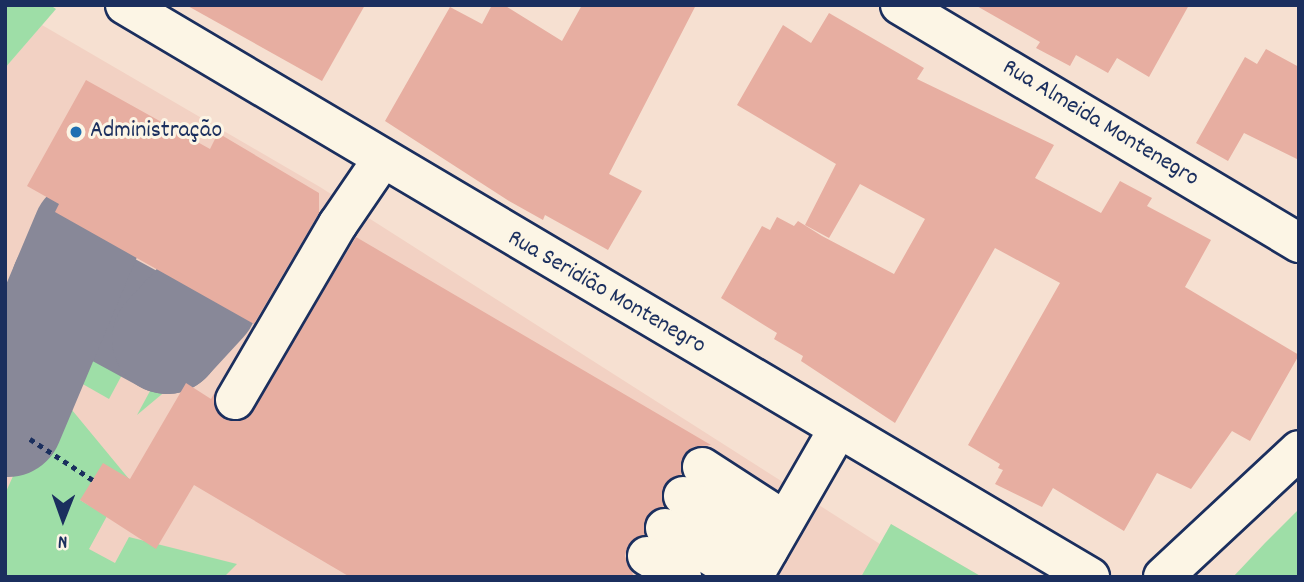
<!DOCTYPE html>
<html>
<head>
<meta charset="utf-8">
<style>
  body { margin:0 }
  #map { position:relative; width:1304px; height:582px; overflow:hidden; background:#f6e0d1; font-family:Dekko,sans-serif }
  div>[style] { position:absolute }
  .built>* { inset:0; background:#f2d1c3 }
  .green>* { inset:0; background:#9edea7 }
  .taxiway>* { height:110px; margin:-55px; padding:0 55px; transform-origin:55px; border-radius:55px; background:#888898 }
  .building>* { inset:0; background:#e7aea1 }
  .path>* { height:4.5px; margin-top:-2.25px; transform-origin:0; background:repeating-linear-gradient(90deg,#1b2f5e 0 5px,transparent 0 10px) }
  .roads { filter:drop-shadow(2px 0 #1b2f5e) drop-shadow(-2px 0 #1b2f5e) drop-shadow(0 2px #1b2f5e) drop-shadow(0 -2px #1b2f5e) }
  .minor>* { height:38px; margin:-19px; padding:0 19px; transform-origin:19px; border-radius:19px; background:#fcf5e5 }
  .dots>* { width:19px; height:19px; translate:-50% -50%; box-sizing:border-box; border:4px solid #fcf5e5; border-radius:50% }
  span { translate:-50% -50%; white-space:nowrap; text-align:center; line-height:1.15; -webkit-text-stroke:6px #fcf5e5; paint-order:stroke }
  .street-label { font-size:24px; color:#1b2f5e }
  .poi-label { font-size:24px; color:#1b2f5e }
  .left { translate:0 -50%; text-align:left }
  .frame { position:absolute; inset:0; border:7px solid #1b2f5e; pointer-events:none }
  .north { position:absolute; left:28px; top:484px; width:70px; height:70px; -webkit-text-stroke:5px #fcf5e5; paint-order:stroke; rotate:181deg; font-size:19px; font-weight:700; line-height:28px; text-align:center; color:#1b2f5e }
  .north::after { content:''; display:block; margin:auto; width:24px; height:32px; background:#1b2f5e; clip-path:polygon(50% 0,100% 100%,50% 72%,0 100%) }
</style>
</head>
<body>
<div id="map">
  <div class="built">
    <div style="clip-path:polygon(42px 25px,320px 187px,880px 544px,891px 524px,982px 577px,5px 577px,5px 68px)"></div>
  </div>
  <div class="green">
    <div style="clip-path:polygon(5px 5px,50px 5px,56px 9px,5px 68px)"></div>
    <div style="clip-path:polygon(6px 297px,14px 309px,18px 330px,17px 357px,5px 385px)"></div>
    <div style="clip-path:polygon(90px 322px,116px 339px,126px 356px,123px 373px,109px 399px,58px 370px,78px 323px)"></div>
    <div style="clip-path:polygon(174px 357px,198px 364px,137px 415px,163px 367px)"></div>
    <div style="clip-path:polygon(53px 387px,129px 479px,80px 500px,107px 516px,89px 549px,115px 563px,129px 537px,237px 564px,224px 577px,5px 577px,5px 494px)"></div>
    <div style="clip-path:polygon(1299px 509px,1299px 577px,1233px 577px,1265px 543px)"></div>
    <div style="clip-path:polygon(891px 524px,982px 577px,861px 577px)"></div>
  </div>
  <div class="taxiway">
    <div style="left:66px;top:284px;width:115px;rotate:28.6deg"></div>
    <div style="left:167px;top:339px;width:53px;rotate:-47.3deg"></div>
    <div style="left:8px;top:422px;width:204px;rotate:-67.2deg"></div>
  </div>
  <div class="building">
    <div style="clip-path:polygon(186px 5px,365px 5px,322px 81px)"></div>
    <div style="clip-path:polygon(492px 5px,504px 5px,562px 41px,582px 5px,696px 5px,609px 174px,642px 191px,608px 250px,545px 215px,543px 220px,509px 201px,385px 121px,450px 7px,482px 24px)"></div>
    <div style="clip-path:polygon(975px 5px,1189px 5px,1149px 77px,1117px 58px,1108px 73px,1076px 55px,1070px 66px,1036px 48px,1040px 42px)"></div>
    <div style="clip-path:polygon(829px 13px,924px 68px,917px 79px,1054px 145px,1035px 178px,1101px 213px,1120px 181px,1152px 198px,1147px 206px,1211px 240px,1185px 287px,1299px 355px,1250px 441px,1232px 431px,1191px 489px,1157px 473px,1124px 531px,1053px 488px,1042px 507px,995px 484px,1003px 470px,998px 468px,1000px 464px,968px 445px,1060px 283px,995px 248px,895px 423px,801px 361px,803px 356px,774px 339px,777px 333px,721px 298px,762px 226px,770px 230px,777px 217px,794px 226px,798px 221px,822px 236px,894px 274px,925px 219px,860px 184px,829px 238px,805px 225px,836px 164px,737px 105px,783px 25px,811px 43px)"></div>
    <div style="clip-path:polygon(1266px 49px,1299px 67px,1299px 160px,1244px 133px,1228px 161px,1196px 143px,1245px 57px,1257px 64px)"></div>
    <div style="clip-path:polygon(86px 80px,210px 149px,218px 133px,319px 193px,319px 213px,254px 324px,55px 212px,59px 204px,27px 186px)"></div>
    <div style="clip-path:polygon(356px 237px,711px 445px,693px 447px,684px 455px,682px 474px,664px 485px,664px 506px,647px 516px,645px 535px,628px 545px,625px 556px,634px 577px,350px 577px,194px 485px,156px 549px,80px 500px,103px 463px,130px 479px,186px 383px,211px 399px,215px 392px,216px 410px,225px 419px,246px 419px)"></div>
  </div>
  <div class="path">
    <div style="left:30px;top:439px;width:75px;rotate:33.1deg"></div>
  </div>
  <div class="roads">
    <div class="minor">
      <div style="left:125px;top:5px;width:1122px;rotate:30.66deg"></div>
      <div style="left:900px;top:5px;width:465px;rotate:30.8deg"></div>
      <div style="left:235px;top:400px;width:204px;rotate:-59.7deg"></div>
      <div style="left:338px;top:224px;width:76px;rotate:-55.7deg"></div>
      <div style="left:702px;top:467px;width:98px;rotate:32.9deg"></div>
      <div style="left:683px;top:496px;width:101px;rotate:32.4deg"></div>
      <div style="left:665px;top:528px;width:94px;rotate:31.5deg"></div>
      <div style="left:647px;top:556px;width:41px;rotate:31deg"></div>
      <div style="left:753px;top:577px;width:171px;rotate:-60.1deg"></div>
      <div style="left:1163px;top:577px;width:186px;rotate:-43deg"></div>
    </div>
  </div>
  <div class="dots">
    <div style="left:76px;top:132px;background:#1f6fb2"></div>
  </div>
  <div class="street-label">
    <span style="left:1100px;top:124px;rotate:31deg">Rua Almeida Montenegro</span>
    <span style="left:606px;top:293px;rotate:30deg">Rua Seridião Montenegro</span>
  </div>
  <div class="poi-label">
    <span class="left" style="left:90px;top:132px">Administração</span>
  </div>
  <div class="frame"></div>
  <div class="north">N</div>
</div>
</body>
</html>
